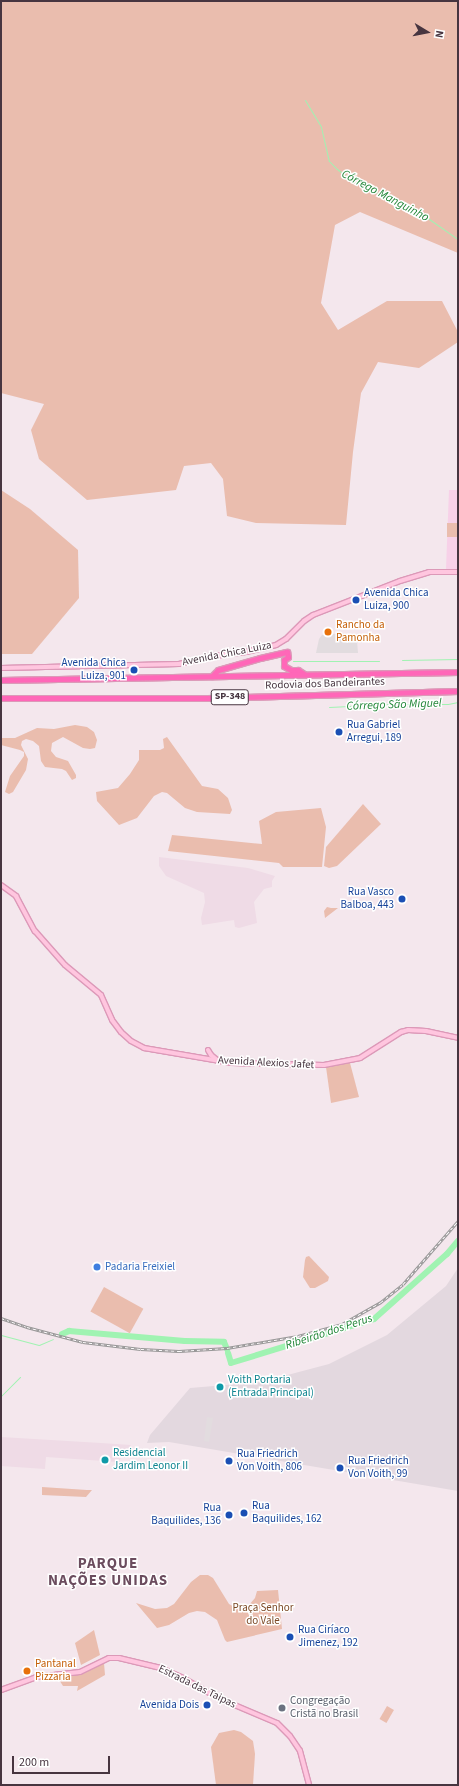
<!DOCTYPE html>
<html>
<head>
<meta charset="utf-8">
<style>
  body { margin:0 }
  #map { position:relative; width:459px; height:1786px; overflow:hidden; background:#f4e7ed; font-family:"Source Sans 3",sans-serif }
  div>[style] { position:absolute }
  .residential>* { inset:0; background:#efdbe6 }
  .commercial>* { inset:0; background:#f7d1e8 }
  .industrial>* { inset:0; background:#e3d8df }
  .green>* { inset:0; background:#eabdae; transform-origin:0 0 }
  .parking>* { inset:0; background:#e2dcdf }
  .stream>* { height:1px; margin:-0.5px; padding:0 0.5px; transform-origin:0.5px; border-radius:0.5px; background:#a0f3b2 }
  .river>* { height:6px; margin:-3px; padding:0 3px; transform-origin:3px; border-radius:3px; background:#a0f3b2 }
  .roads { filter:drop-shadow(1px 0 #dc99b8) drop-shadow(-1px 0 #dc99b8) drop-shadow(0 1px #dc99b8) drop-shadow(0 -1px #dc99b8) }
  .secondary>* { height:4px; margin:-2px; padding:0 2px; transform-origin:2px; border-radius:2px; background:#ffc6df }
  .motorway>* { height:5px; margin:-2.5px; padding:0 2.5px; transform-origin:2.5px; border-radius:2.5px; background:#ff67b8 }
  .rail>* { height:2.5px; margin-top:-1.25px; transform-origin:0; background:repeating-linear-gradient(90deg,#fff 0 3px,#969696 0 6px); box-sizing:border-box; border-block:1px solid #969696 }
  .dots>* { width:11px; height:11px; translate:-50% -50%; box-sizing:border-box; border:2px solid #fff; border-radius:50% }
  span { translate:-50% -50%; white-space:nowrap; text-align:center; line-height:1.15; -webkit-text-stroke:3px #fff; paint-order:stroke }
  .shield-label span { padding:1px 3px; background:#fff; border:1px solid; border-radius:3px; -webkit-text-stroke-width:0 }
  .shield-label { font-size:10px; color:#473540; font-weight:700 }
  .transit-label { font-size:11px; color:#164399 }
  .left { translate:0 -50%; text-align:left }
  .right { translate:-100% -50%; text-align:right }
  .food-label { font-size:11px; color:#c56008 }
  .street-label { font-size:11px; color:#473540 }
  .shop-label { font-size:11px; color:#366cbe }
  .culture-label { font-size:11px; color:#0d838f }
  .park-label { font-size:11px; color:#7c4a26 }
  .worship-label { font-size:11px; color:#5b616d }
  .water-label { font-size:12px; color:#228638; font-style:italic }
  .district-label { font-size:15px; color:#6b4c5e; font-weight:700; letter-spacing:1px }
  .frame { position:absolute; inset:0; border:2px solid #473540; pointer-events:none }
  .north { position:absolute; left:407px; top:12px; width:40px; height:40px; -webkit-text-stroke:3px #fff; paint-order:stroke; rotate:100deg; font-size:11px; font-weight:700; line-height:16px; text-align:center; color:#473540 }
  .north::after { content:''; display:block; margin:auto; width:14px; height:18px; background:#473540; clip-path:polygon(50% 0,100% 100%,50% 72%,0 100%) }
  .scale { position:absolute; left:12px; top:1756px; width:98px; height:18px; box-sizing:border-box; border:2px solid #473540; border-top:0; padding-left:5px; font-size:12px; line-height:14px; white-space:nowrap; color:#473540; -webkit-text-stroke:3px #fff; paint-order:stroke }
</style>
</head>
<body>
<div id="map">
  <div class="residential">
    <div style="clip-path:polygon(159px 857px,248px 868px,275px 876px,272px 881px,272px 887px,264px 889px,254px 902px,257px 923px,239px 928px,235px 927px,234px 920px,202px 925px,201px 918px,205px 902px,204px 893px,166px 876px,159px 866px)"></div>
    <div style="clip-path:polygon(1px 1437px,101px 1443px,131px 1445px,118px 1462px,46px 1457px,45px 1469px,1px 1466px)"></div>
  </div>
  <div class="commercial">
    <div style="clip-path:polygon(449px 490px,458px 490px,458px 570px,446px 569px)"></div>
  </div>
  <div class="industrial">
    <div style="clip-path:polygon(458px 1268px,458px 1491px,169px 1442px,147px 1443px,150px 1435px,190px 1388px,261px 1382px,329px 1364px,387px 1335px,446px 1286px)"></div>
  </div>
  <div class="green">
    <div style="clip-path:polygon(1px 1px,458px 1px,458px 253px,360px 212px,335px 225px,321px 303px,338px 330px,387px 301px,442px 301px,458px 332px,458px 342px,419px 368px,378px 362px,361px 393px,353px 452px,346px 525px,256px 523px,227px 516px,223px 479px,211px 463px,184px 466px,176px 490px,87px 500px,39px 459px,31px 430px,44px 404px,1px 393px)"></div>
    <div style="clip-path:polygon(1px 490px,30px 509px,78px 550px,79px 598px,32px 654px,1px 654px)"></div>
    <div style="left:447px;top:523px;width:11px;height:14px"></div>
    <div style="clip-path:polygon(75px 725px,87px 727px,94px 732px,97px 740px,95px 748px,90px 749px,83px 748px,63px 737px,52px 743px,51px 751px,56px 757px,68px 761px,76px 775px,76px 778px,72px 780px,66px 771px,62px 769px,45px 767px,41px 761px,39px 746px,33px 741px,26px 739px,22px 741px,21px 745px,28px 759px,26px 770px,13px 792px,9px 794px,5px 792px,10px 776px,24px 756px,24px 752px,20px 750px,1px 745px,1px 738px,15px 738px,37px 728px,54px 729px)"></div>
    <div style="clip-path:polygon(167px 737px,202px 786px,218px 789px,228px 798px,232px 810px,230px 814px,197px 812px,185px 808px,167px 793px,162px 792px,154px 796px,137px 818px,119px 825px,97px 801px,96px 792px,118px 788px,130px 774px,139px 760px,139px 750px,160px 750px,164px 748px,163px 739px)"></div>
    <div style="clip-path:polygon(363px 804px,381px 824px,337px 866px,329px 868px,324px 866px,326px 847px)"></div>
    <div style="clip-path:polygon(321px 808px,326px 827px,322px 867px,283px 867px,279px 863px,168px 851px,172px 835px,262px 844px,259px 821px,276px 812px)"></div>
    <div style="clip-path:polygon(327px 907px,331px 908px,338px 908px,325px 918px,324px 911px)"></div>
    <div style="clip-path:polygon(350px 1063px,359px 1097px,331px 1103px,326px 1067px)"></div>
    <div style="clip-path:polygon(309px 1256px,329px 1277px,328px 1281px,315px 1288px,310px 1288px,303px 1277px,305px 1260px,306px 1257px)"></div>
    <div style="left:104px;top:1287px;width:45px;height:28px;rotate:29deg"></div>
    <div style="clip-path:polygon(42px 1487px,87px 1490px,92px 1490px,86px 1497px,42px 1495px)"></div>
    <div style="clip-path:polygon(200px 1575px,208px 1575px,213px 1578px,229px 1604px,236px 1608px,249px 1605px,255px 1598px,257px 1591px,278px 1590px,282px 1629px,227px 1642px,225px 1640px,217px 1620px,205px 1612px,197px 1611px,189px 1613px,169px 1625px,157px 1628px,136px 1603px,155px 1609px,167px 1608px,174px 1604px,191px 1582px)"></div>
    <div style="clip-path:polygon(94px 1630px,100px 1655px,81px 1665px,75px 1643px)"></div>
    <div style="clip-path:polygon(104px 1663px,105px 1675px,77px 1691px,78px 1686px,63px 1686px,58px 1678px,82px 1674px)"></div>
    <div style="left:387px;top:1706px;width:8px;height:15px;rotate:30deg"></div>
    <div style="clip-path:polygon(234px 1730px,241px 1732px,253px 1741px,255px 1754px,253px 1785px,216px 1785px,211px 1747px,219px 1733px)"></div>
  </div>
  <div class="parking">
    <div style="clip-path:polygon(328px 634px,342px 634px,357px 641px,358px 653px,316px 653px,319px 639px,322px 635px)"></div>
    <div style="clip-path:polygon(207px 1417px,213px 1418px,209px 1442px,204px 1441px)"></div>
  </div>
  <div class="stream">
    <div style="left:305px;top:100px;width:31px;rotate:59deg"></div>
    <div style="left:321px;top:127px;width:35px;rotate:77deg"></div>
    <div style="left:329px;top:161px;width:11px;rotate:45deg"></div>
    <div style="left:337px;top:169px;width:16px;rotate:38deg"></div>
    <div style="left:350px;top:179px;width:89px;rotate:26.9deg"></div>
    <div style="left:429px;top:219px;width:35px;rotate:35deg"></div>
    <div style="left:402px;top:660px;width:56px;rotate:-1deg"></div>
    <div style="left:293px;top:661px;width:86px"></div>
    <div style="left:329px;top:707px;width:62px;rotate:-2.8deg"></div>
    <div style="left:391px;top:704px;width:57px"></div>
    <div style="left:448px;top:704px;width:10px;rotate:-11deg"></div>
    <div style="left:1px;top:1335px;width:39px;rotate:15deg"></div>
    <div style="left:39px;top:1345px;width:15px;rotate:-23deg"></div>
    <div style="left:1px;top:1396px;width:27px;rotate:-45deg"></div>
  </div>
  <div class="river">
    <div style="left:62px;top:1334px;width:8px;rotate:-23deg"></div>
    <div style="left:69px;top:1331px;width:116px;rotate:4.9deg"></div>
    <div style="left:185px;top:1341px;width:39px;rotate:1deg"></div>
    <div style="left:224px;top:1342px;width:8px;rotate:67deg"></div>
    <div style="left:228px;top:1353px;width:10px;rotate:73deg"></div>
    <div style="left:231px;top:1363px;width:150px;rotate:-17.1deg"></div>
    <div style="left:374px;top:1319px;width:98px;rotate:-41.7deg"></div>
    <div style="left:447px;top:1254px;width:17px;rotate:-50deg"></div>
  </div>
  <div class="roads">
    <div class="secondary">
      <div style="left:1px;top:668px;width:178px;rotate:-1.3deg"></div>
      <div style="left:179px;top:664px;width:36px;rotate:-13deg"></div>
      <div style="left:214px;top:656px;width:32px;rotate:-7deg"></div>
      <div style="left:246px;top:652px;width:31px;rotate:-13deg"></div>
      <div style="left:276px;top:645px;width:12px;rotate:-31deg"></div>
      <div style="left:286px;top:639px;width:25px;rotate:-45deg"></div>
      <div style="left:304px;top:621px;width:11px;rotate:-34deg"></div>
      <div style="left:313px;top:615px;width:93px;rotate:-21.3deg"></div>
      <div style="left:400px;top:581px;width:30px;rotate:-17deg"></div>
      <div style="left:429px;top:572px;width:29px"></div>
      <div style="left:1px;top:885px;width:19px;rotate:36deg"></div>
      <div style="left:16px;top:896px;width:40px;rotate:62deg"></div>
      <div style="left:35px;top:931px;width:45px;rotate:48.6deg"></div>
      <div style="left:65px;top:965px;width:47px;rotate:39.8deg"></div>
      <div style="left:101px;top:995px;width:27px;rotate:66deg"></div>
      <div style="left:112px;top:1020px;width:15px;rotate:53deg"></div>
      <div style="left:121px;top:1032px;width:13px;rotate:42deg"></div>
      <div style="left:131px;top:1041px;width:15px;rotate:28deg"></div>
      <div style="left:144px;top:1048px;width:89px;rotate:9.7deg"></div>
      <div style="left:232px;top:1063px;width:92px;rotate:1.2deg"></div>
      <div style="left:324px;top:1065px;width:37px;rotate:-11deg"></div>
      <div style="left:360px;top:1058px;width:49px;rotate:-32.4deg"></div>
      <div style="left:401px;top:1032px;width:7px;rotate:-16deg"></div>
      <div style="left:408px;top:1030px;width:18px;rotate:3deg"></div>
      <div style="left:426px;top:1031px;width:33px;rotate:12deg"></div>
      <div style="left:208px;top:1050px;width:6px;rotate:59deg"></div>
      <div style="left:211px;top:1055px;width:8px;rotate:40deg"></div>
      <div style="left:1px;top:1690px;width:37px;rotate:-20deg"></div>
      <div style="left:36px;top:1677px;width:44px;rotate:-6.5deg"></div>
      <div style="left:80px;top:1672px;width:32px;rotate:-26deg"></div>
      <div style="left:109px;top:1658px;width:10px"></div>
      <div style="left:119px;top:1658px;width:43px;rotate:13.4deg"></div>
      <div style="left:161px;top:1668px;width:24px;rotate:24deg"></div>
      <div style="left:183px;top:1678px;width:40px;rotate:29.7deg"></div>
      <div style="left:218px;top:1698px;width:64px;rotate:23deg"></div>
      <div style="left:277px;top:1723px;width:18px;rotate:45deg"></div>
      <div style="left:290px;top:1736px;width:18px;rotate:56deg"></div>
      <div style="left:300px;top:1751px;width:35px;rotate:75deg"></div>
    </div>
    <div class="motorway">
      <div style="left:212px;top:676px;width:8px;rotate:-45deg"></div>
      <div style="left:218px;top:670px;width:44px;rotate:-15.9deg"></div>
      <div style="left:260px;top:658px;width:28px;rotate:-13deg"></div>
      <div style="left:287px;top:652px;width:5px;rotate:79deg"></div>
      <div style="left:288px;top:657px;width:5px;rotate:143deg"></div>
      <div style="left:284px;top:660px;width:6px;rotate:90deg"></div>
      <div style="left:284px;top:666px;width:8px;rotate:30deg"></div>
      <div style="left:291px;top:670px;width:7px"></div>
      <div style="left:298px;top:670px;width:7px;rotate:34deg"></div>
      <div style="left:1px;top:680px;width:457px;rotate:-1deg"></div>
      <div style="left:1px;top:698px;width:207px"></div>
      <div style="left:208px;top:698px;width:250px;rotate:-1.6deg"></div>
    </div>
  </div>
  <div class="rail">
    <div style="left:1px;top:1318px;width:28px;rotate:19deg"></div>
    <div style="left:27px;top:1327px;width:58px;rotate:15deg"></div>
    <div style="left:83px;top:1342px;width:58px;rotate:6.9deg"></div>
    <div style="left:141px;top:1349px;width:38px;rotate:3deg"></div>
    <div style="left:179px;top:1351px;width:48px;rotate:-3.6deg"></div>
    <div style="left:227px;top:1348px;width:72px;rotate:-9.6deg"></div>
    <div style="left:298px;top:1336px;width:46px;rotate:-15.3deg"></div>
    <div style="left:342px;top:1324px;width:45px;rotate:-29.4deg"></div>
    <div style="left:381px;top:1302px;width:28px;rotate:-39deg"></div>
    <div style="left:403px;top:1284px;width:84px;rotate:-48.9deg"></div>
  </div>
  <div class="dots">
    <div style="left:356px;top:600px;background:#1a4fb4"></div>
    <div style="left:328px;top:632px;background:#e8710a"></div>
    <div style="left:134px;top:670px;background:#1a4fb4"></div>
    <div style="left:339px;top:732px;background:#1a4fb4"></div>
    <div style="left:402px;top:899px;background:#1a4fb4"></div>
    <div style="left:97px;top:1267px;background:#3f7fe0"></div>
    <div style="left:220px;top:1387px;background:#0f9aa8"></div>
    <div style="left:105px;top:1460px;background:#0f9aa8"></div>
    <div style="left:229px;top:1461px;background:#1a4fb4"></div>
    <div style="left:340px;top:1468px;background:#1a4fb4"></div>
    <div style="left:244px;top:1513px;background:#1a4fb4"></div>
    <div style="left:229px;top:1515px;background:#1a4fb4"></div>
    <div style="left:290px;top:1637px;background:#1a4fb4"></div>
    <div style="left:27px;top:1671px;background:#e8710a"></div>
    <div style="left:207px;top:1705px;background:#1a4fb4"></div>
    <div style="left:282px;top:1708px;background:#6b7280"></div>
  </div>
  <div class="shield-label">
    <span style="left:230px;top:697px">SP-348</span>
  </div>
  <div class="transit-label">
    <span class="left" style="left:364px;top:600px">Avenida Chica<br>Luiza, 900</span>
    <span class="right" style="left:126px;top:670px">Avenida Chica<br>Luiza, 901</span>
    <span class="left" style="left:347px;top:732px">Rua Gabriel<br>Arregui, 189</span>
    <span class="right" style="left:394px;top:899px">Rua Vasco<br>Balboa, 443</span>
    <span class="left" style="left:237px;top:1461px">Rua Friedrich<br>Von Voith, 806</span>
    <span class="left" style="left:348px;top:1468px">Rua Friedrich<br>Von Voith, 99</span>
    <span class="left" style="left:252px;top:1513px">Rua<br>Baquilides, 162</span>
    <span class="right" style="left:221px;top:1515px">Rua<br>Baquilides, 136</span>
    <span class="left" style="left:298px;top:1637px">Rua Ciríaco<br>Jimenez, 192</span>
    <span class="right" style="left:199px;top:1705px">Avenida Dois</span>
  </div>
  <div class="food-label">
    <span class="left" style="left:336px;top:632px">Rancho da<br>Pamonha</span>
    <span class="left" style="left:35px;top:1671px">Pantanal<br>Pizzaria</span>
  </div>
  <div class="street-label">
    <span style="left:227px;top:654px;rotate:-11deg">Avenida Chica Luiza</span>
    <span style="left:325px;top:684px;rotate:-2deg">Rodovia dos Bandeirantes</span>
    <span style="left:266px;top:1063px;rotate:3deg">Avenida Alexios Jafet</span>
    <span style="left:197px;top:1687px;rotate:26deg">Estrada das Taipas</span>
  </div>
  <div class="shop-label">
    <span class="left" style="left:105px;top:1267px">Padaria Freixiel</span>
  </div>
  <div class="culture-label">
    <span class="left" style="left:228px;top:1387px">Voith Portaria<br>(Entrada Principal)</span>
    <span class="left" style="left:113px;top:1460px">Residencial<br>Jardim Leonor II</span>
  </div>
  <div class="park-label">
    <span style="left:263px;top:1615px">Praça Senhor<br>do Vale</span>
  </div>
  <div class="worship-label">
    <span class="left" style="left:290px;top:1708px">Congregação<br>Cristã no Brasil</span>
  </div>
  <div class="water-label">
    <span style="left:385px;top:196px;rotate:28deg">Córrego Manguinho</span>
    <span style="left:394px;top:705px;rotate:-2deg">Córrego São Miguel</span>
    <span style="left:329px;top:1332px;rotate:-18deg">Ribeirão dos Perus</span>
  </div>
  <div class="district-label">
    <span style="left:108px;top:1572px">PARQUE<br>NAÇÕES UNIDAS</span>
  </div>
  <div class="frame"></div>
  <div class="north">N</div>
  <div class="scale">200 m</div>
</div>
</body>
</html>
